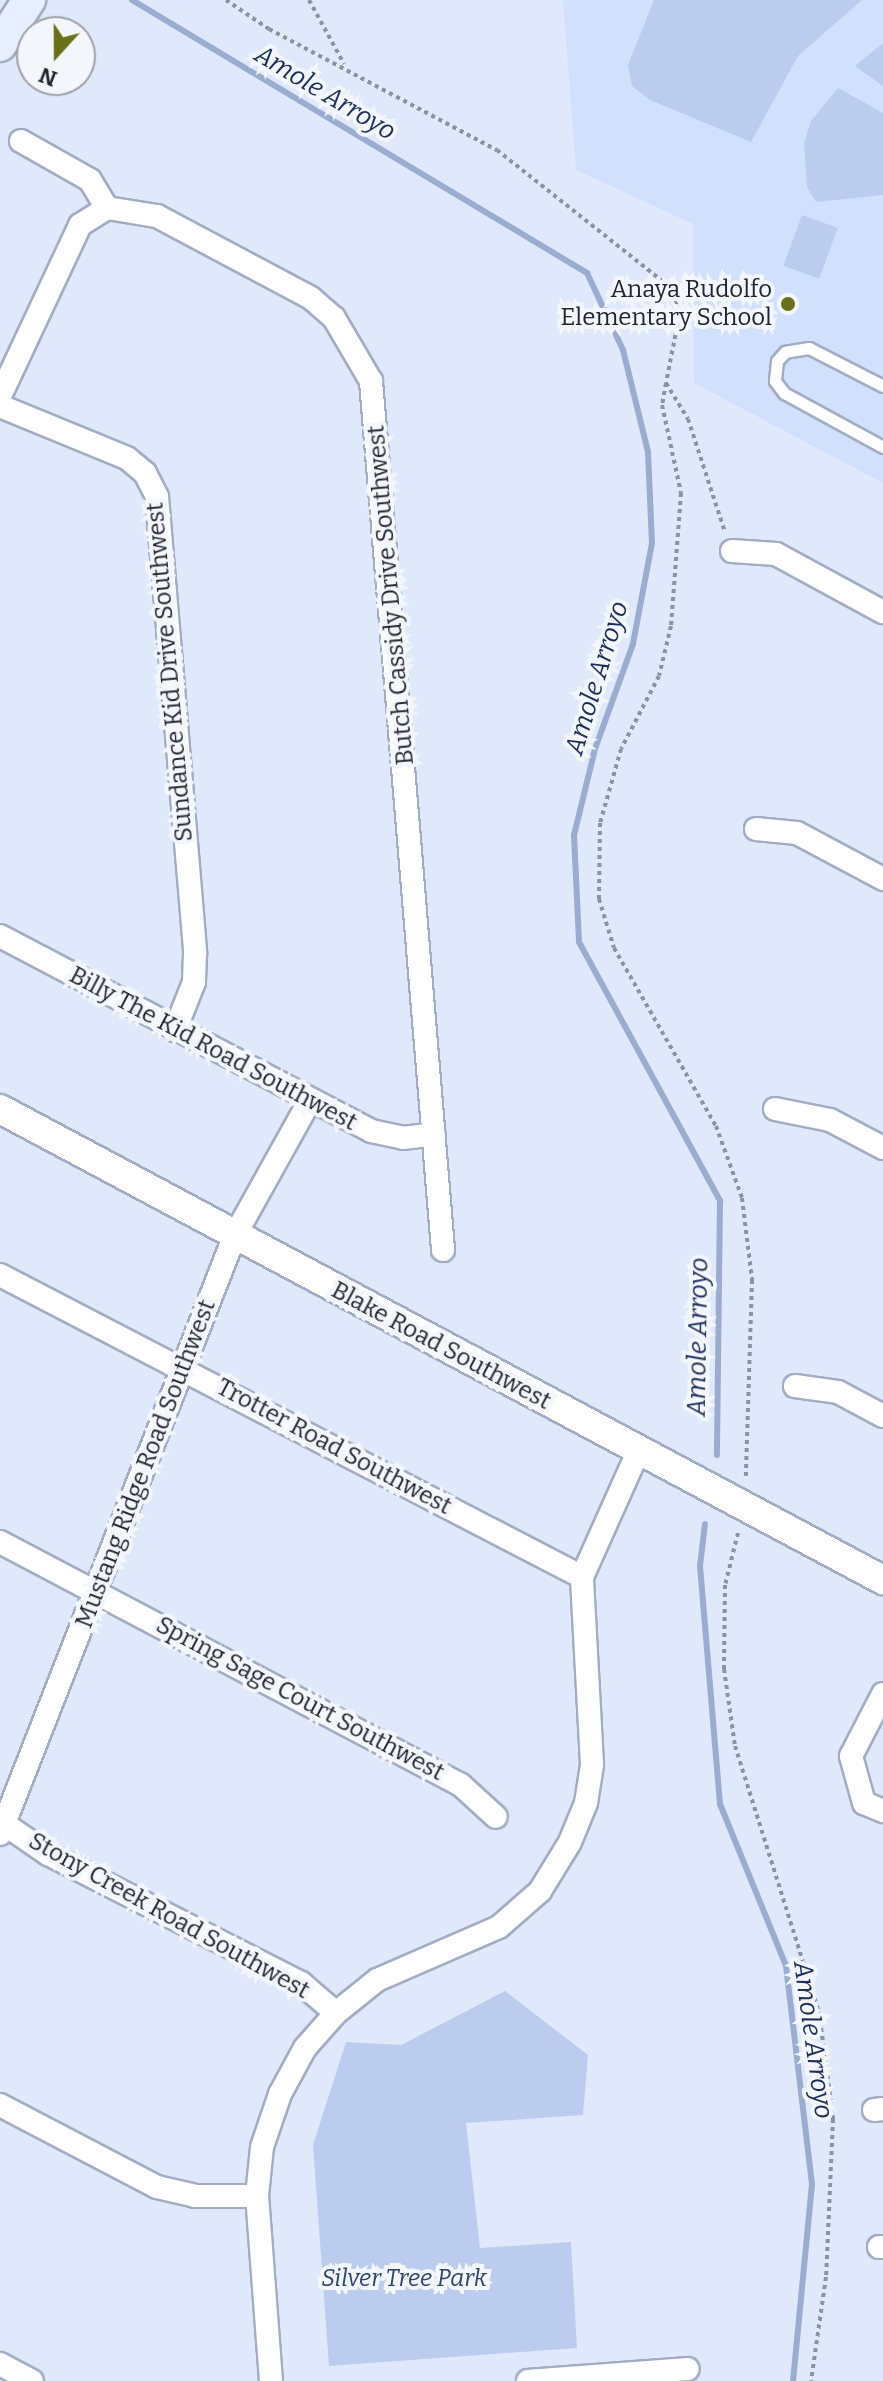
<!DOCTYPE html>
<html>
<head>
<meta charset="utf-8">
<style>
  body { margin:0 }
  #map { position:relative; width:883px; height:2381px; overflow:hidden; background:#dfe9fb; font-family:Bitter,serif }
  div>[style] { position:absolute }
  .built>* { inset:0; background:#d1e0fd }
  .green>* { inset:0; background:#bce; transform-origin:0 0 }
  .stream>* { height:6px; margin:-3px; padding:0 3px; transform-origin:3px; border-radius:3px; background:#9aaccf }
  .path>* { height:4px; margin-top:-2px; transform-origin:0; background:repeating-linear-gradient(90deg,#8b92a0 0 4px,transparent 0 8px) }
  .roads { filter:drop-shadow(2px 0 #a2adc3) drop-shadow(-2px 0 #a2adc3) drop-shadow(0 2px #a2adc3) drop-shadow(0 -2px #a2adc3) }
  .service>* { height:11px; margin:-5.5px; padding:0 5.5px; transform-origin:5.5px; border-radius:5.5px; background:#fff }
  .minor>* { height:22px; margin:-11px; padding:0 11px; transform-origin:11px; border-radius:11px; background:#fff }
  .tertiary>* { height:28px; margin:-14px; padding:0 14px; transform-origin:14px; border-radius:14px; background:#fff }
  .secondary>* { height:32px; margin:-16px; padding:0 16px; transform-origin:16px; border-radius:16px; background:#e7eefd }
  .dots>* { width:22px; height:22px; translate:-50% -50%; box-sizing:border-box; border:4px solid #f3f6fa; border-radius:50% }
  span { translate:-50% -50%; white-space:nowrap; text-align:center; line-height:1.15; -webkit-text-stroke:8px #f3f6fa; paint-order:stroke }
  .poi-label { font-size:24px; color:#21252e }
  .right { translate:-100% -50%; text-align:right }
  .street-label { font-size:24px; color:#21252e }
  .park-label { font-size:24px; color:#2e4474; font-style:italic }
  .water-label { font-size:26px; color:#1b2f5c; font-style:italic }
  .north { position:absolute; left:16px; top:16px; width:80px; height:80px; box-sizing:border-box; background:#f3f6fa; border:2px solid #9fa2a8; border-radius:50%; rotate:201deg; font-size:22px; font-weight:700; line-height:32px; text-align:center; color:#21252e }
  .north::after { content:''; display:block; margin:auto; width:28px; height:36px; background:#697017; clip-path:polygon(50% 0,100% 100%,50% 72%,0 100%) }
</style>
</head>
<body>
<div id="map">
  <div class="built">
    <div style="clip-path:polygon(563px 0,883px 0,883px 483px,694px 383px,693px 224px,576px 170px)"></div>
  </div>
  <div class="green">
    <div style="clip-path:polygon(654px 0,862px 0,798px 56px,751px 142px,650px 100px,632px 86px,628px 65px)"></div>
    <div style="clip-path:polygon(883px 43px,883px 86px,855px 66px)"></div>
    <div style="clip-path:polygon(838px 88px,883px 113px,883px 195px,816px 202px,807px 187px,804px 143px,811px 121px)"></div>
    <div style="left:802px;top:215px;width:38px;height:54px;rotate:20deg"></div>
    <div style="clip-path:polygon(505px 1991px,588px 2055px,583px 2115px,466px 2123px,480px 2248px,571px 2242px,577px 2348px,329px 2366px,313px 2145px,346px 2042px,401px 2045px)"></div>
  </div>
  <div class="stream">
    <div style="left:132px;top:0;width:531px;rotate:30.96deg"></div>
    <div style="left:587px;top:273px;width:85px;rotate:64.9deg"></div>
    <div style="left:623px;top:350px;width:105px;rotate:76.2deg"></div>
    <div style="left:648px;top:452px;width:91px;rotate:87.5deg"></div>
    <div style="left:652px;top:543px;width:103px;rotate:100.7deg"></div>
    <div style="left:633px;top:644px;width:112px;rotate:109.9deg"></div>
    <div style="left:595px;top:749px;width:89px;rotate:103.7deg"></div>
    <div style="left:574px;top:835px;width:107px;rotate:87.3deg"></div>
    <div style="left:579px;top:942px;width:295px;rotate:61.4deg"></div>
    <div style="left:720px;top:1201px;width:254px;rotate:90.7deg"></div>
    <div style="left:705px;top:1524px;width:42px;rotate:96.8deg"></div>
    <div style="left:700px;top:1566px;width:239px;rotate:85.2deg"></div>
    <div style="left:720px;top:1804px;width:175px;rotate:67.8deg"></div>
    <div style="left:786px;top:1966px;width:220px;rotate:83.2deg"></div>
    <div style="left:812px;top:2184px;width:198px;rotate:95.5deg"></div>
  </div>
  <div class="path">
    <div style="left:226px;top:0;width:52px;rotate:34deg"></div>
    <div style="left:269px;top:29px;width:258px;rotate:28deg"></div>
    <div style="left:497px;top:150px;width:228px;rotate:38.4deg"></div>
    <div style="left:676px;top:292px;width:35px;rotate:88deg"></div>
    <div style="left:677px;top:327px;width:57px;rotate:101.1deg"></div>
    <div style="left:666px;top:383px;width:42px;rotate:58.6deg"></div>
    <div style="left:688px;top:419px;width:119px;rotate:71.9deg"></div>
    <div style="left:309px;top:0;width:73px;rotate:61.3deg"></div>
    <div style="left:666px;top:383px;width:22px;rotate:100deg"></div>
    <div style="left:662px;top:405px;width:90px;rotate:77.8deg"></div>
    <div style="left:681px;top:493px;width:133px;rotate:94.3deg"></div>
    <div style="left:671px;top:626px;width:51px;rotate:103.5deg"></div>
    <div style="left:659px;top:676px;width:82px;rotate:117.5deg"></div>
    <div style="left:621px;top:749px;width:77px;rotate:105.8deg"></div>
    <div style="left:600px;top:823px;width:76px;rotate:90.8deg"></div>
    <div style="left:599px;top:899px;width:51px;rotate:73deg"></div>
    <div style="left:614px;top:948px;width:205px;rotate:60.2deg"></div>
    <div style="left:716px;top:1126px;width:77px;rotate:70.1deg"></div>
    <div style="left:742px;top:1198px;width:83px;rotate:83deg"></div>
    <div style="left:752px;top:1280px;width:196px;rotate:91.8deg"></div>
    <div style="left:738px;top:1533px;width:54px;rotate:104deg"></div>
    <div style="left:725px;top:1585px;width:84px;rotate:90.7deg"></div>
    <div style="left:724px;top:1669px;width:78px;rotate:81.9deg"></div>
    <div style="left:735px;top:1746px;width:279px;rotate:72.5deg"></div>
    <div style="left:819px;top:2012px;width:108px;rotate:82.5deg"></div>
    <div style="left:833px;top:2119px;width:158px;rotate:92.5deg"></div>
    <div style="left:826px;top:2277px;width:105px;rotate:98.2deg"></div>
  </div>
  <div class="roads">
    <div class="service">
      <div style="left:883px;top:386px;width:83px;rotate:-152.8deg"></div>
      <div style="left:809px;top:348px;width:24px;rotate:171deg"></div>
      <div style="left:785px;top:352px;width:12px;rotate:132deg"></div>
      <div style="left:777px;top:361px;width:20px;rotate:96deg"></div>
      <div style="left:775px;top:381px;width:15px;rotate:53deg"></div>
      <div style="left:784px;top:393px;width:113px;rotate:28.6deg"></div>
    </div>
    <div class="minor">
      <div style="left:21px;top:141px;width:79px;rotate:29.5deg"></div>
      <div style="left:90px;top:180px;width:33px;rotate:59deg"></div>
      <div style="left:107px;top:208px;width:51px;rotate:9.1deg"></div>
      <div style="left:157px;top:216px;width:174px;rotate:28deg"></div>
      <div style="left:311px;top:298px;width:30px;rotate:41deg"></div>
      <div style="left:334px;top:318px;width:73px;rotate:59.6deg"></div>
      <div style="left:371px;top:381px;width:872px;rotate:85.26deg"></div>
      <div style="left:0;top:396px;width:189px;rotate:-64.9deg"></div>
      <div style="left:80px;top:225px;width:32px;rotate:-32deg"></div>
      <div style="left:0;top:406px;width:137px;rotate:22.3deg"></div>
      <div style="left:127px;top:458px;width:23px;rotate:40deg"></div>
      <div style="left:145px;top:473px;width:27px;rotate:63deg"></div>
      <div style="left:157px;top:497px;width:458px;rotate:85.2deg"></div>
      <div style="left:195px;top:953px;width:29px;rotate:92deg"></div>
      <div style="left:194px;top:982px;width:52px;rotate:111.6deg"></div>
      <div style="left:732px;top:551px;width:44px;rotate:3.9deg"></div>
      <div style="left:776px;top:554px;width:122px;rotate:28.5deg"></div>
      <div style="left:756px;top:829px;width:41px;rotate:5.6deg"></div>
      <div style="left:797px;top:833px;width:98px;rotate:28.1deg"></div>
      <div style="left:0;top:936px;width:419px;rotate:27.7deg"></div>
      <div style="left:371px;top:1131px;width:33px;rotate:12deg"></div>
      <div style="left:403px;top:1138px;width:31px;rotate:-7deg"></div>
      <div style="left:775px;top:1109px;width:56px;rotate:11.3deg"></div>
      <div style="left:830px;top:1120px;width:60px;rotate:27.8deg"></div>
      <div style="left:0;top:1275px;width:656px;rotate:27.42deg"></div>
      <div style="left:795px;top:1386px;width:43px;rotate:7.9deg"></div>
      <div style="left:838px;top:1392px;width:51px;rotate:28.1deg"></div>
      <div style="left:0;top:1542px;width:521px;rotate:27.79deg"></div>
      <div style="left:461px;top:1785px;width:47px;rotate:42.4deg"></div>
      <div style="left:883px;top:1694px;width:70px;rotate:117.3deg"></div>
      <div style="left:851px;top:1756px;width:49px;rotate:74.5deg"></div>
      <div style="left:864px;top:1803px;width:21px;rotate:23deg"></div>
      <div style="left:0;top:1821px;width:58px;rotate:34.5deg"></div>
      <div style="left:48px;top:1854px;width:284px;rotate:27deg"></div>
      <div style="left:301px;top:1983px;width:46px;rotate:40.6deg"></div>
      <div style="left:0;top:1834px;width:643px;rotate:-68.58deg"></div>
      <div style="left:235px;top:1235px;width:152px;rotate:-60.9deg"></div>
      <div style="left:0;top:2105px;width:177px;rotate:27.6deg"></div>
      <div style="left:157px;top:2187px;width:39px;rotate:13deg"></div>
      <div style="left:195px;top:2196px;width:62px"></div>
      <div style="left:874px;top:2110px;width:9px;rotate:-6deg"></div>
      <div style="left:879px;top:2247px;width:4px"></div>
      <div style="left:0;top:2364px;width:36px;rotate:28deg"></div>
      <div style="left:271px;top:2381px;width:186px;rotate:-94.3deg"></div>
      <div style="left:257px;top:2196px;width:49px;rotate:-84.2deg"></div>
      <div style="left:262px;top:2147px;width:56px;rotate:-71.2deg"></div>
      <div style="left:280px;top:2094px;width:52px;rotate:-61.5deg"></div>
      <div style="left:305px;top:2048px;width:47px;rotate:-48.5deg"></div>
      <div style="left:336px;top:2013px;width:53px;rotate:-38.8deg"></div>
      <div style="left:377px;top:1980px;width:133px;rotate:-23.5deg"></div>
      <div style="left:499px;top:1927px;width:55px;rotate:-41.3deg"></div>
      <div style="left:540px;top:1891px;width:57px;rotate:-58.5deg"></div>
      <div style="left:570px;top:1842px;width:42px;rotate:-67.7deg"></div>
      <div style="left:586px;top:1803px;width:39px;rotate:-81deg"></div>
      <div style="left:592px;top:1764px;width:187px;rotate:-93.1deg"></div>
      <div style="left:582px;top:1577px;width:137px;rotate:-65.9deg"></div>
      <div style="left:528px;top:2381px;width:160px;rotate:-4.3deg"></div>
    </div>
    <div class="tertiary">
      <div style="left:0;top:1109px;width:1001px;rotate:28.08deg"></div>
    </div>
    <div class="secondary">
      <div style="left:0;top:45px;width:54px;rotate:-57.2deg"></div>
    </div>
  </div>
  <div class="dots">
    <div style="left:788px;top:304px;background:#697017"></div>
  </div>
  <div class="poi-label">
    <span class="right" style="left:772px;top:304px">Anaya Rudolfo<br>Elementary School</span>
  </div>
  <div class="street-label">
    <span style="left:391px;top:595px;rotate:-95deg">Butch Cassidy Drive Southwest</span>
    <span style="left:170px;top:672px;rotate:-95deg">Sundance Kid Drive Southwest</span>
    <span style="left:213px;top:1049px;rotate:28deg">Billy The Kid Road Southwest</span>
    <span style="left:441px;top:1346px;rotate:28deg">Blake Road Southwest</span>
    <span style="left:334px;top:1447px;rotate:28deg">Trotter Road Southwest</span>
    <span style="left:146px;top:1464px;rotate:-69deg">Mustang Ridge Road Southwest</span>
    <span style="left:300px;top:1699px;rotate:28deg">Spring Sage Court Southwest</span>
    <span style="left:169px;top:1916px;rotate:29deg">Stony Creek Road Southwest</span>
  </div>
  <div class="park-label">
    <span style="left:404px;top:2279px">Silver Tree Park</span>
  </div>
  <div class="water-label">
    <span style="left:325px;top:93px;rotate:31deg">Amole Arroyo</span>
    <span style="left:597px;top:678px;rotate:-73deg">Amole Arroyo</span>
    <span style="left:698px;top:1337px;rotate:-89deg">Amole Arroyo</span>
    <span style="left:813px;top:2040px;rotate:82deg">Amole Arroyo</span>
  </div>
  <div class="north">N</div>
</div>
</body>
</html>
